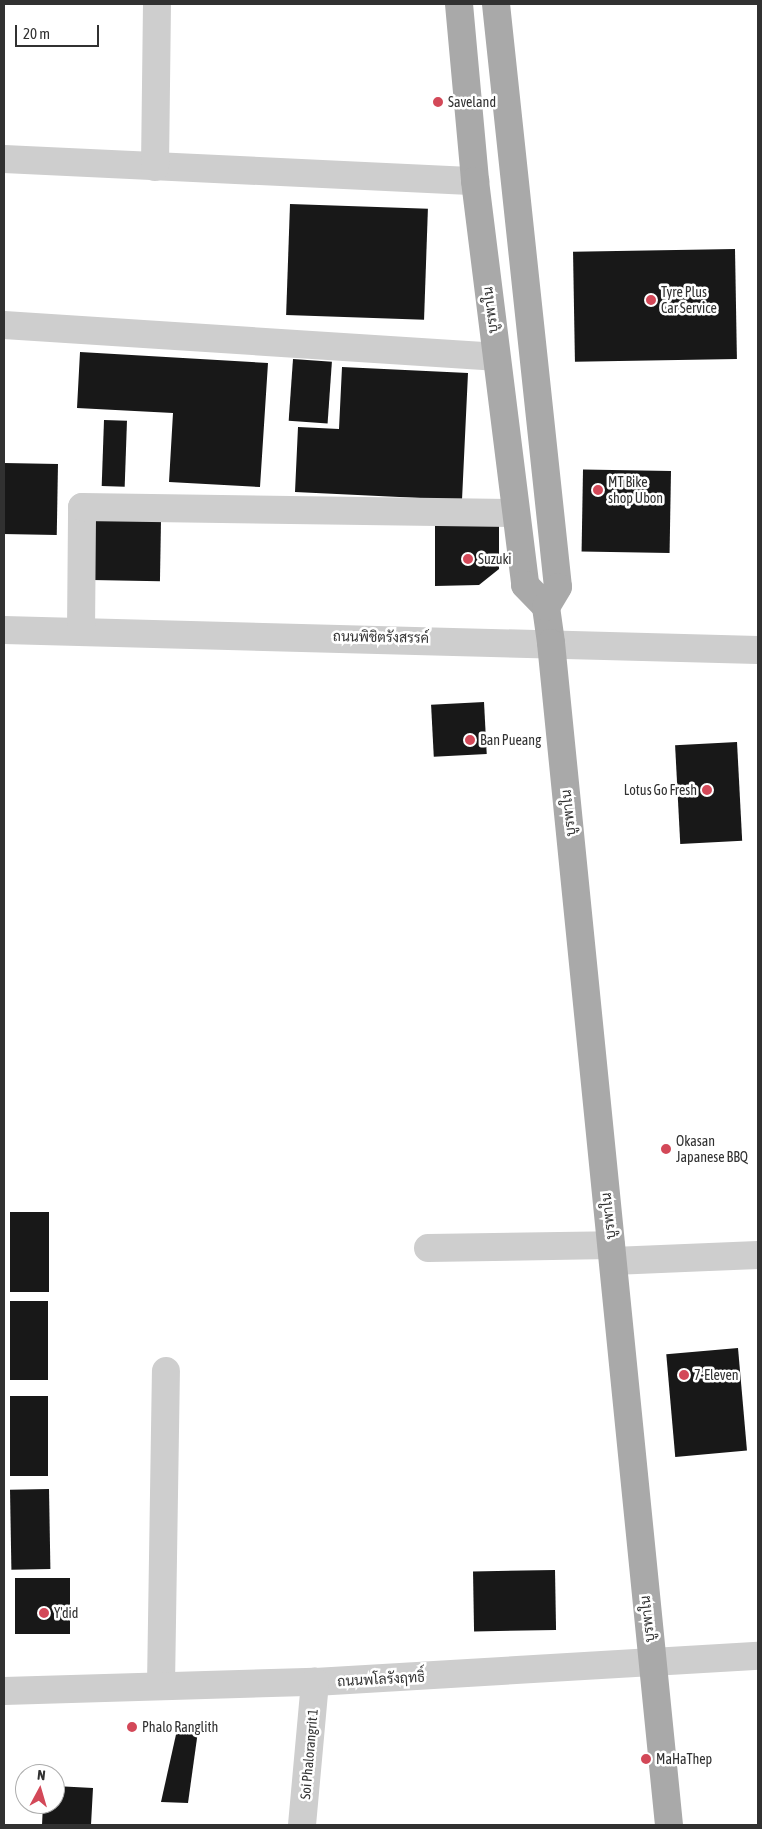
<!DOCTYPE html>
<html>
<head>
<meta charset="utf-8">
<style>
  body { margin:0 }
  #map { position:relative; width:762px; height:1829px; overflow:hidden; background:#fff; font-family:"Asap Condensed",Sarabun,sans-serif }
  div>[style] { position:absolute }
  .building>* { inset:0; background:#181818; transform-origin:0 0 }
  .minor>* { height:28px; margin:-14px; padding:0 14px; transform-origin:14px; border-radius:14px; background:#cecece }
  .major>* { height:28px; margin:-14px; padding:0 14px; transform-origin:14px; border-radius:14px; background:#a9a9a9 }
  .dots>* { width:14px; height:14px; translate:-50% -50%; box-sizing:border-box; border:2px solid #fff; border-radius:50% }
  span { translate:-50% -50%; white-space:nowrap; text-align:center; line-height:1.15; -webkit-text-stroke:5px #fff; paint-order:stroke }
  .poi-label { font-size:14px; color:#313131 }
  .left { translate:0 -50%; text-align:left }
  .right { translate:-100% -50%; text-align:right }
  .street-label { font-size:14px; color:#313131 }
  .frame { position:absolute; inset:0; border:5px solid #313131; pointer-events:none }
  .north { position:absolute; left:15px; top:1764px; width:50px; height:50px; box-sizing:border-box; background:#fff; border:1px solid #adadad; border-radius:50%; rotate:6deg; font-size:14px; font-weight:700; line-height:20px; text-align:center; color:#313131 }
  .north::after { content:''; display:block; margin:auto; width:18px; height:22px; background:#d34858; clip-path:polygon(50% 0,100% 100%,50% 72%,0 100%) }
  .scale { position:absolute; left:15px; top:25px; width:84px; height:22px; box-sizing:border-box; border:2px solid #313131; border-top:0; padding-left:6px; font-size:15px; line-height:18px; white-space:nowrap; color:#313131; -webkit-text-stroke:4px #fff; paint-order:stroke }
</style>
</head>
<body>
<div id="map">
  <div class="building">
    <div style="left:290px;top:204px;width:138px;height:111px;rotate:2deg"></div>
    <div style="left:735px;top:249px;width:110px;height:162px;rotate:89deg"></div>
    <div style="clip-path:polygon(80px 352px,268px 363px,260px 487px,169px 482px,173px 413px,77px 408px)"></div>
    <div style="left:293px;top:359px;width:39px;height:62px;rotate:4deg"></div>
    <div style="clip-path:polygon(342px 367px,468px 373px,462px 500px,295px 492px,298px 427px,339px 429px)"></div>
    <div style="left:104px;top:420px;width:23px;height:66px;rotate:2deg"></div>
    <div style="left:4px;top:463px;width:54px;height:71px;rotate:1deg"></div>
    <div style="left:671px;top:471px;width:82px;height:88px;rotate:91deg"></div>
    <div style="left:93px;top:520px;width:68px;height:60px;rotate:1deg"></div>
    <div style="clip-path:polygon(435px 524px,499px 524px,499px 569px,479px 585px,435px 586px)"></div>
    <div style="left:484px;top:702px;width:52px;height:53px;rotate:87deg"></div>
    <div style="left:737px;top:742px;width:99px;height:62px;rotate:87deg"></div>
    <div style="left:10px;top:1212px;width:39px;height:80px"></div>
    <div style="left:10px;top:1301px;width:38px;height:79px"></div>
    <div style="left:738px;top:1348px;width:103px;height:72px;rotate:85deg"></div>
    <div style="left:10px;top:1396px;width:38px;height:80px"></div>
    <div style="left:49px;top:1489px;width:80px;height:39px;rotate:89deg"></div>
    <div style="left:555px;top:1570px;width:60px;height:82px;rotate:89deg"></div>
    <div style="left:15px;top:1578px;width:55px;height:56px"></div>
    <div style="clip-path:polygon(177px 1730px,198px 1731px,188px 1803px,161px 1802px)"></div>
    <div style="clip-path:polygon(55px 1786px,93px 1788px,91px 1825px,42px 1825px,43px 1804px,55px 1804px)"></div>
  </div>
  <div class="minor">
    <div style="left:4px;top:159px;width:472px;rotate:2.7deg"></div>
    <div style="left:155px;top:167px;width:163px;rotate:-89.3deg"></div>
    <div style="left:4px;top:325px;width:492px;rotate:3.7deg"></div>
    <div style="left:4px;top:630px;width:754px;rotate:1.52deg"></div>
    <div style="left:81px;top:631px;width:124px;rotate:-89.5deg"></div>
    <div style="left:82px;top:507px;width:432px;rotate:0.8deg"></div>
    <div style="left:428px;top:1248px;width:183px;rotate:-0.9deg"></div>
    <div style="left:613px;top:1261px;width:145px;rotate:-2.4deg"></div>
    <div style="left:161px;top:1685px;width:314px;rotate:-89.1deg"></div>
    <div style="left:4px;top:1691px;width:311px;rotate:-1.7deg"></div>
    <div style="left:315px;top:1682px;width:444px;rotate:-3.4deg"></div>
    <div style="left:302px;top:1825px;width:144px;rotate:-84.8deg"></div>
  </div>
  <div class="major">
    <div style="left:459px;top:4px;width:178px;rotate:84.8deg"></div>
    <div style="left:475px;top:181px;width:407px;rotate:82.9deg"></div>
    <div style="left:525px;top:585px;width:30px;rotate:46deg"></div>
    <div style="left:546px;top:607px;width:36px;rotate:82deg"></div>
    <div style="left:551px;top:643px;width:1188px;rotate:84.3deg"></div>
    <div style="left:496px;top:4px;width:586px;rotate:83.93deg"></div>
    <div style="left:558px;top:587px;width:23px;rotate:121deg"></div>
  </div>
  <div class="dots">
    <div style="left:438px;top:102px;background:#d34858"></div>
    <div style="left:651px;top:300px;background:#d34858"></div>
    <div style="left:598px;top:490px;background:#d34858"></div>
    <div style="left:468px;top:559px;background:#d34858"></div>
    <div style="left:470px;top:740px;background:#d34858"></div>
    <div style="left:707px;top:790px;background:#d34858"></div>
    <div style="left:666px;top:1149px;background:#d34858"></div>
    <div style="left:684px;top:1375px;background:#d34858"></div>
    <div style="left:44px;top:1613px;background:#d34858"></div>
    <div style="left:132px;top:1727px;background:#d34858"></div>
    <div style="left:646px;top:1759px;background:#d34858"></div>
  </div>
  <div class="poi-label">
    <span class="left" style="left:448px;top:102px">Saveland</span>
    <span class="left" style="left:661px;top:300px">Tyre Plus<br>Car Service</span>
    <span class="left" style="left:608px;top:490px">MT Bike<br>shop Ubon</span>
    <span class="left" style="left:478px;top:559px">Suzuki</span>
    <span class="left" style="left:480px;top:740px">Ban Pueang</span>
    <span class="right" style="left:697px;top:790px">Lotus Go Fresh</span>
    <span class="left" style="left:676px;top:1149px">Okasan<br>Japanese BBQ</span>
    <span class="left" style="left:694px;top:1375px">7-Eleven</span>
    <span class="left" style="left:54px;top:1613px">Y'did</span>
    <span class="left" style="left:142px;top:1727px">Phalo Ranglith</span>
    <span class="left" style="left:656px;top:1759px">MaHaThep</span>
  </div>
  <div class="street-label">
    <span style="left:490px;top:310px;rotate:-97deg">บูรพาใน</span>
    <span style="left:381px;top:637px;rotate:1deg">ถนนพิชิตรังสรรค์</span>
    <span style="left:568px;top:813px;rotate:-96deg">บูรพาใน</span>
    <span style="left:608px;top:1216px;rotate:-96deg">บูรพาใน</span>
    <span style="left:647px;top:1619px;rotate:-96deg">บูรพาใน</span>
    <span style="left:381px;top:1679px;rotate:-3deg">ถนนพโลรังฤทธิ์</span>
    <span style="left:309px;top:1754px;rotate:-85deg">Soi Phalorangrit 1</span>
  </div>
  <div class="frame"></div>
  <div class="north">N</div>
  <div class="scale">20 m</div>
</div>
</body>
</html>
